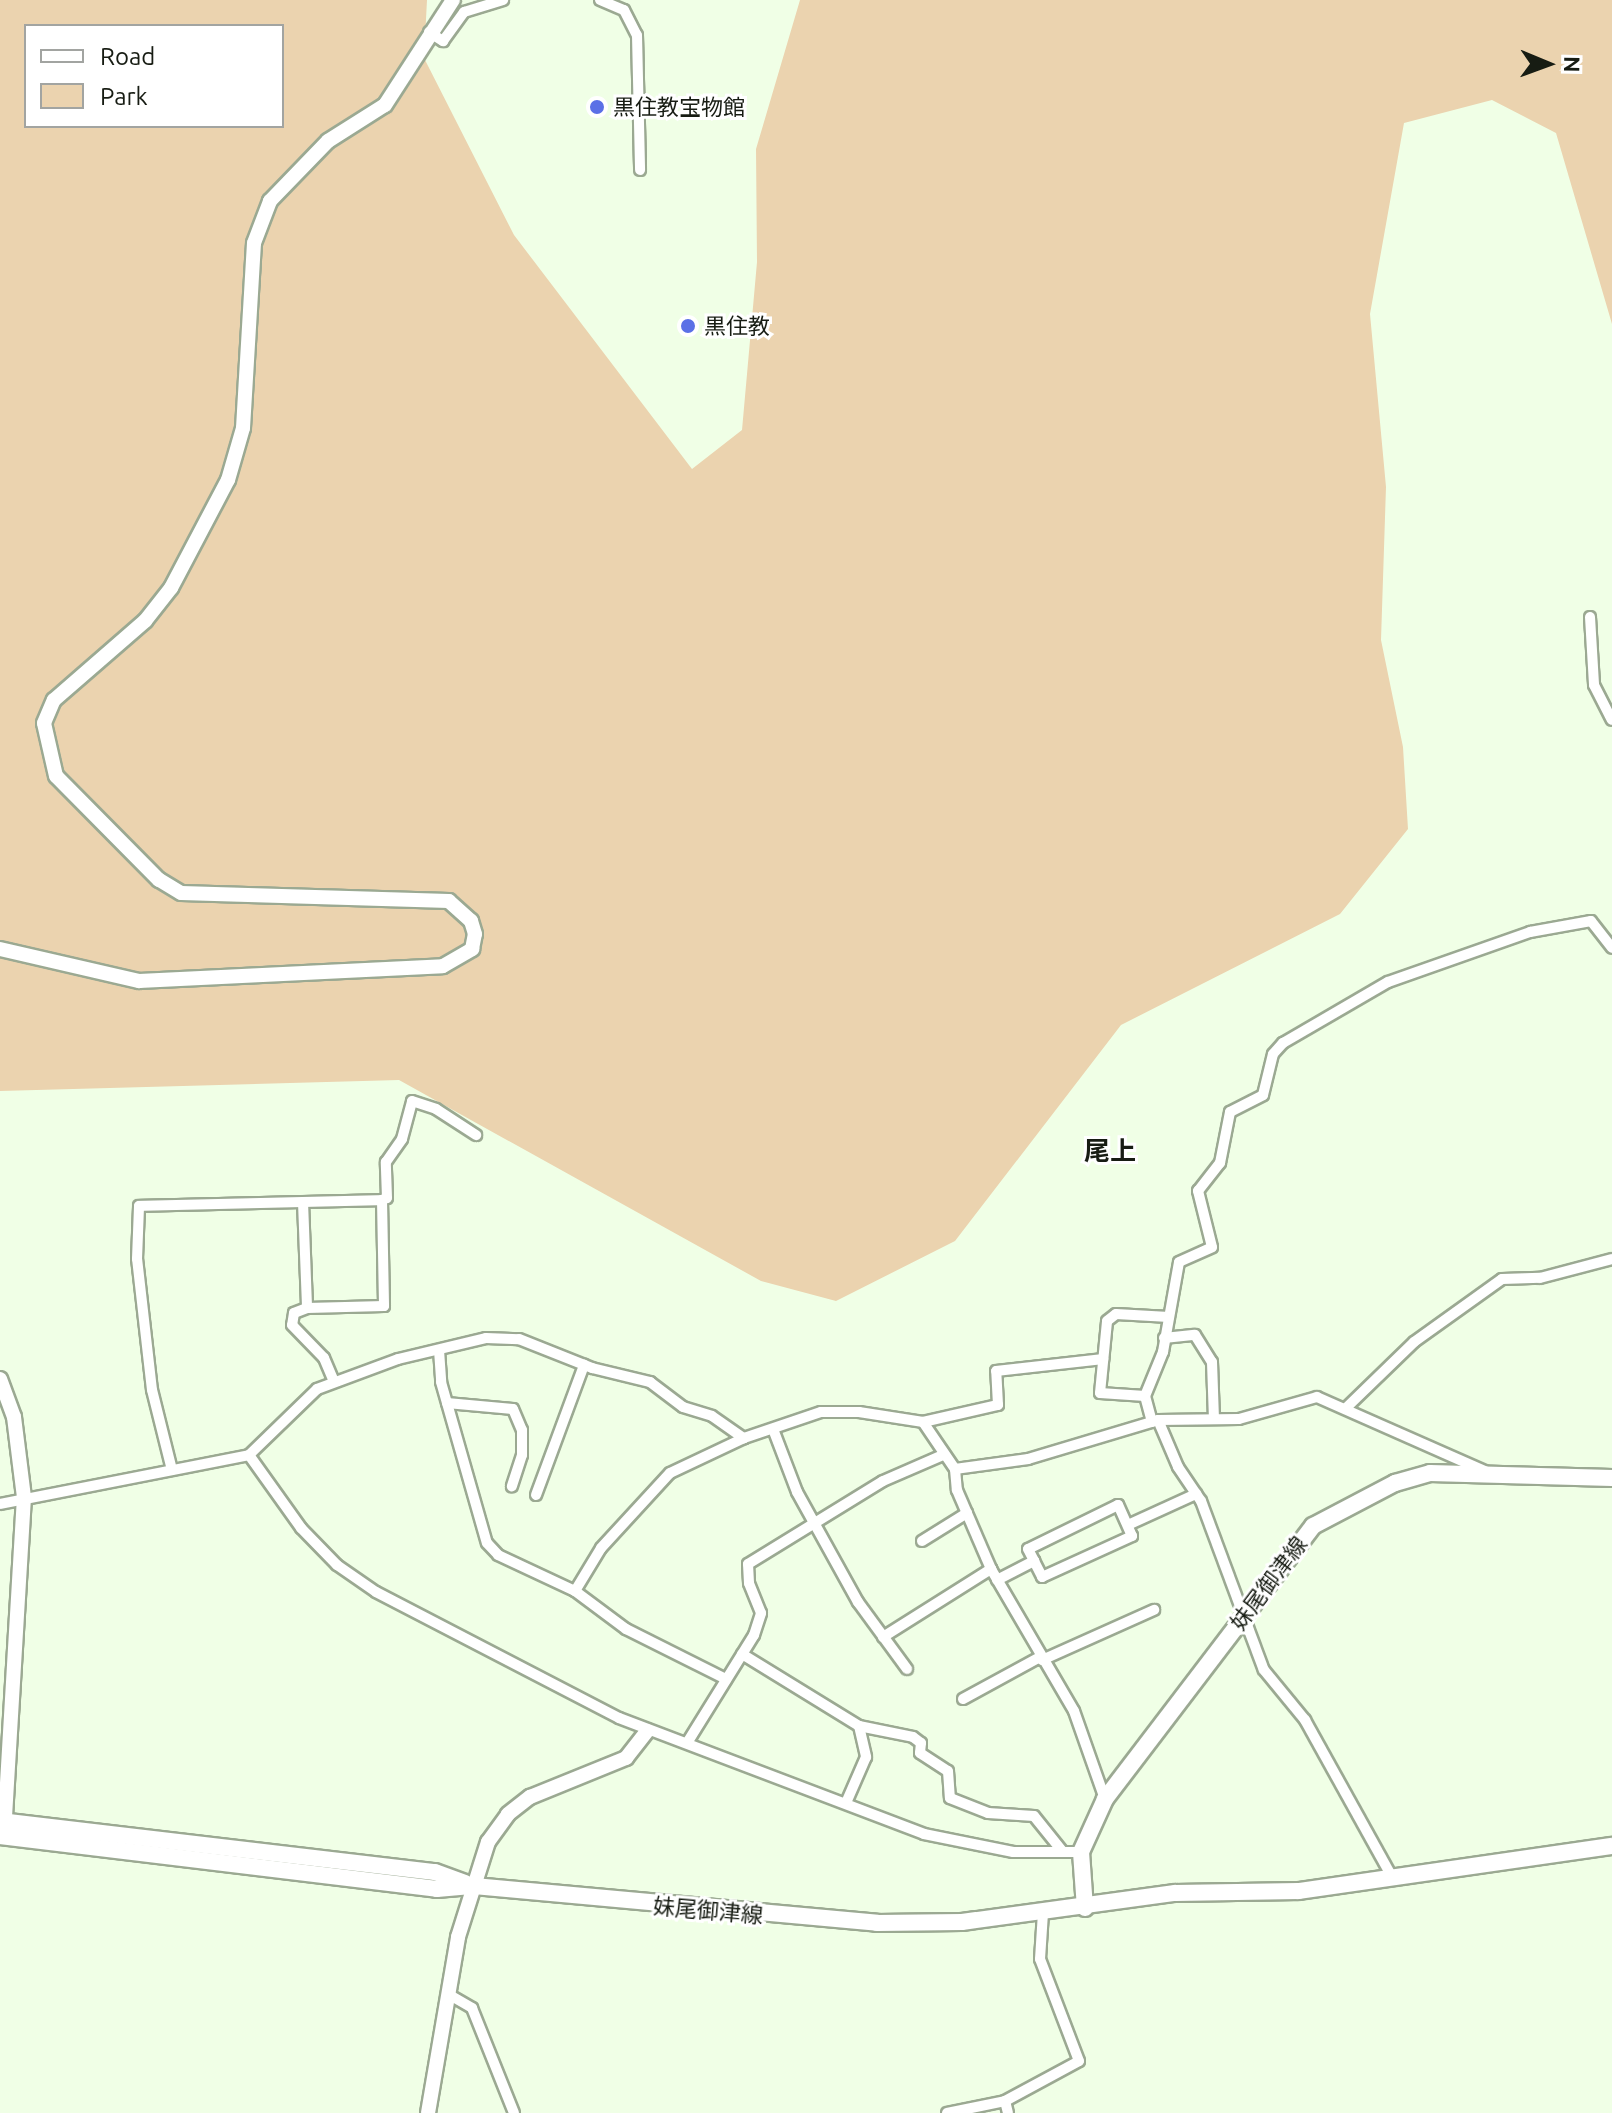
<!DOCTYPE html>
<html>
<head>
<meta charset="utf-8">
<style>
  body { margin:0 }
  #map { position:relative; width:1612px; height:2113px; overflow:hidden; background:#f0ffe6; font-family:Ubuntu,"Noto Sans JP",sans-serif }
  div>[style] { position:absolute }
  .green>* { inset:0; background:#ebd3af }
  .roads { filter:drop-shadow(2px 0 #9ba992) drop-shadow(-2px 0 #9ba992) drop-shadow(0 2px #9ba992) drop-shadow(0 -2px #9ba992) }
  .street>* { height:10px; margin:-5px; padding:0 5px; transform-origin:5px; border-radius:5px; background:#fff }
  .secondary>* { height:14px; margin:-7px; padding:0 7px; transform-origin:7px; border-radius:7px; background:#fff }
  .primary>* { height:16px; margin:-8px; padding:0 8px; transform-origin:8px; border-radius:8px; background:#fff }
  .dots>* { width:22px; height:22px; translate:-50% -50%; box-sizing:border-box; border:4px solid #fff; border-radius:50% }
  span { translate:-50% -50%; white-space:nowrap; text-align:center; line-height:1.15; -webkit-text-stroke:6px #fff; paint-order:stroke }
  .poi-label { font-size:22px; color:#171c13 }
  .left { translate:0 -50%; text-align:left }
  .street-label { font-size:22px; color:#171c13 }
  .quarter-label { font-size:26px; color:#171c13; font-weight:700 }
  .legend { position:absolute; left:24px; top:24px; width:260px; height:104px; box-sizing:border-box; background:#fff; border:2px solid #a2a4a1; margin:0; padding:10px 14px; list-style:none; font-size:24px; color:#171c13 }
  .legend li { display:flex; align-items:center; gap:16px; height:40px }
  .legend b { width:40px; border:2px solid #a2a4a1 }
  .north { position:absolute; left:1508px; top:24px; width:80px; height:80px; -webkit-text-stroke:6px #fff; paint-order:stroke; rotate:91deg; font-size:22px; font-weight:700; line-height:32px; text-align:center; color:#171c13 }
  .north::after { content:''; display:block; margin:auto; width:28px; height:36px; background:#171c13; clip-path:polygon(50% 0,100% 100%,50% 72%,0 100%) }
</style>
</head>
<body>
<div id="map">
  <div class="green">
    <div style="clip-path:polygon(evenodd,0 0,427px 0,424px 58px,514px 235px,692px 469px,742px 430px,757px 262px,756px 149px,800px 0,1612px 0,1612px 324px,1556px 133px,1492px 100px,1404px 123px,1370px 314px,1386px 487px,1381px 640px,1403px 747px,1408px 829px,1340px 914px,1121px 1025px,955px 1241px,836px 1301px,761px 1281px,399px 1080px,0 1091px,0 0,26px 26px,282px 26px,282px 126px,26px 126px,26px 26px)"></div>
  </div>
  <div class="roads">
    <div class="street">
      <div style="left:600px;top:0;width:26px;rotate:23deg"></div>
      <div style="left:624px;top:10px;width:28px;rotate:63deg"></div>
      <div style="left:637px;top:35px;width:135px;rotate:88.7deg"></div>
      <div style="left:429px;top:32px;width:17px;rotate:33deg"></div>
      <div style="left:443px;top:41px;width:36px;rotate:-54deg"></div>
      <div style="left:464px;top:12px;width:41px;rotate:-17.1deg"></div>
      <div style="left:1590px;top:617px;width:68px;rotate:86.6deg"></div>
      <div style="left:1594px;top:685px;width:39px;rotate:63deg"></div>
      <div style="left:382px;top:1200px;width:5px;rotate:-22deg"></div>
      <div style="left:387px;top:1198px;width:36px;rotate:-92deg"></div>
      <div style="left:386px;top:1162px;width:28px;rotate:-55deg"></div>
      <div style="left:402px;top:1139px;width:39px;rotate:-75deg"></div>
      <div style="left:412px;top:1101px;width:25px;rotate:18deg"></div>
      <div style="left:436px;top:1109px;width:48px;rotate:33deg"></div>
      <div style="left:303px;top:1202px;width:106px;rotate:87.8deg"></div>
      <div style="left:307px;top:1308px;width:14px;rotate:159deg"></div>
      <div style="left:294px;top:1313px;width:12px;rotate:99deg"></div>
      <div style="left:292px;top:1325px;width:46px;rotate:45.9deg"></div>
      <div style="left:324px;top:1358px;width:26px;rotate:67deg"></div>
      <div style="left:1164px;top:1338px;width:31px;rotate:-6deg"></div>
      <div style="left:1195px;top:1335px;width:32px;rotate:58deg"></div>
      <div style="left:1212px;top:1362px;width:57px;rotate:88deg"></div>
      <div style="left:439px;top:1350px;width:32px;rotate:86deg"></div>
      <div style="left:441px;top:1382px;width:167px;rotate:74.1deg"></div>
      <div style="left:487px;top:1543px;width:16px;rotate:47deg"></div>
      <div style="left:498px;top:1555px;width:85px;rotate:25.1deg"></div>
      <div style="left:575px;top:1591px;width:64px;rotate:36.7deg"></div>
      <div style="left:626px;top:1629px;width:112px;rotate:26.6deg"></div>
      <div style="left:1145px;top:1396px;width:45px;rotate:-176.2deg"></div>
      <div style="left:1100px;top:1393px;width:72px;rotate:-84.4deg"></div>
      <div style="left:1107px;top:1321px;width:11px;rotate:-38deg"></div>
      <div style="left:1116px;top:1314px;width:53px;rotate:3.2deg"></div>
      <div style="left:447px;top:1403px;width:66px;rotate:5.2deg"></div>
      <div style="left:513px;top:1409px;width:23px;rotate:67deg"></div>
      <div style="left:522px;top:1430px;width:25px;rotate:90deg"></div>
      <div style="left:522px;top:1455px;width:33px;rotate:108deg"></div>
      <div style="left:1346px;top:1408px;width:95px;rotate:-44.1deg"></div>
      <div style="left:1414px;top:1342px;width:108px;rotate:-35.6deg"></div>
      <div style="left:1502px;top:1279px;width:38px;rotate:-2deg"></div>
      <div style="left:1540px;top:1278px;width:74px;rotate:-14.8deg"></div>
      <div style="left:1158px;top:1420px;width:51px;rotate:66.9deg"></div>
      <div style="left:1178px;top:1467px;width:41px;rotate:55.9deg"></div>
      <div style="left:1201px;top:1501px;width:180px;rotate:69.6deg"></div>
      <div style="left:1264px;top:1670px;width:65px;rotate:50.6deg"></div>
      <div style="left:1305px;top:1720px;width:179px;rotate:61deg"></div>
      <div style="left:923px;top:1422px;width:77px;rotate:-12.8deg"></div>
      <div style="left:998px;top:1405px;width:34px;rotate:-93deg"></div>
      <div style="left:996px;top:1371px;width:108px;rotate:-6.4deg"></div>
      <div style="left:1152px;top:1422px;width:27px;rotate:-105deg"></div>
      <div style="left:1145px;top:1396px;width:48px;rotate:-67.8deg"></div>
      <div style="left:1163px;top:1352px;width:91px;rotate:-79.9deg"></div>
      <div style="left:1179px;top:1262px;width:36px;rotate:-24deg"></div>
      <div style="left:1212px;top:1247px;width:58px;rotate:-104deg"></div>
      <div style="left:1198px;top:1191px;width:36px;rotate:-52deg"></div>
      <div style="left:1220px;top:1163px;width:52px;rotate:-78.9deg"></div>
      <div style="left:1230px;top:1112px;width:37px;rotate:-27deg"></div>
      <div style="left:1263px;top:1095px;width:42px;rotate:-76.3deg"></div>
      <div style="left:1273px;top:1054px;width:15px;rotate:-48deg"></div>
      <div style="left:1283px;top:1043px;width:121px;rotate:-30.2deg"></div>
      <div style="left:1388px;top:982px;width:151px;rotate:-19.4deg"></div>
      <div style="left:1530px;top:932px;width:62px;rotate:-10.2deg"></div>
      <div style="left:1591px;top:921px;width:34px;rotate:52deg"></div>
      <div style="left:773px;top:1429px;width:67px;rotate:69.1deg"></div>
      <div style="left:797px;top:1492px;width:126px;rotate:61deg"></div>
      <div style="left:858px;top:1602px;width:83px;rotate:53.8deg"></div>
      <div style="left:249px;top:1455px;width:90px;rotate:54.5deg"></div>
      <div style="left:301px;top:1528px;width:52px;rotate:45.8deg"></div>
      <div style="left:337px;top:1565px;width:47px;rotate:34.7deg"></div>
      <div style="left:376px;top:1592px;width:274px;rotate:27.4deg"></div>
      <div style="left:619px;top:1718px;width:326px;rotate:20.8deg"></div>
      <div style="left:924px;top:1834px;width:91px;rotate:11.4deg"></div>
      <div style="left:1013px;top:1852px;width:68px"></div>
      <div style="left:955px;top:1469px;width:74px;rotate:-7.8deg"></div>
      <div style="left:1028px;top:1459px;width:136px;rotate:-16.7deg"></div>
      <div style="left:1158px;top:1420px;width:81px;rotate:-0.7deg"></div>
      <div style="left:1239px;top:1419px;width:81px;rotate:-15.8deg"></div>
      <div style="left:1317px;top:1397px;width:186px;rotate:23.8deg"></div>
      <div style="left:172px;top:1470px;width:82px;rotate:-104deg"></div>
      <div style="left:152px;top:1390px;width:132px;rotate:-96.5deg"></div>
      <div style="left:137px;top:1259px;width:53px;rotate:-87.8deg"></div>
      <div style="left:139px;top:1206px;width:243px;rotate:-1.4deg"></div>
      <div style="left:382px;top:1200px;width:106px;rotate:88.9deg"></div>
      <div style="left:384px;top:1306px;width:77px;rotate:178.5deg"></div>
      <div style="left:536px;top:1495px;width:139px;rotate:-69.7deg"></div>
      <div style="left:0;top:1504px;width:254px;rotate:-11.1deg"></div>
      <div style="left:249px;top:1455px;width:95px;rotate:-44.1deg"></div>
      <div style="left:317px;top:1389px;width:86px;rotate:-20.3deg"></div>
      <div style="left:398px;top:1359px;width:90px;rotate:-13.4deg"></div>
      <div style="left:486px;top:1338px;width:33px;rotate:2deg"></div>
      <div style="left:519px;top:1339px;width:79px;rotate:21.7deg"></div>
      <div style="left:592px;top:1368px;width:60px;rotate:13.6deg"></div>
      <div style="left:650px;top:1382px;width:41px;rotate:37.1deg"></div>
      <div style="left:683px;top:1407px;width:30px;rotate:17deg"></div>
      <div style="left:712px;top:1416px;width:39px;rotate:35deg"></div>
      <div style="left:1128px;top:1525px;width:75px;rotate:-24.5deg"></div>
      <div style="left:922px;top:1541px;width:53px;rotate:-31.9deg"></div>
      <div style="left:997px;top:1580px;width:42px;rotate:-27.2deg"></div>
      <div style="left:1034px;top:1561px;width:18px;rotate:63deg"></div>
      <div style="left:1042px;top:1577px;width:99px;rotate:-24.5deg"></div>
      <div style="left:1132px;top:1536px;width:34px;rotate:-114deg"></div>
      <div style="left:1118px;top:1505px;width:100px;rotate:153.9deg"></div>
      <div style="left:1028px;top:1549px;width:13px;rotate:63deg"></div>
      <div style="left:575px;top:1591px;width:50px;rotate:-58.8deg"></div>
      <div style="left:601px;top:1548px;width:102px;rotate:-47.4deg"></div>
      <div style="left:670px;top:1473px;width:82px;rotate:-25.3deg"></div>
      <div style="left:744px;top:1438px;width:81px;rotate:-18.7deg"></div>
      <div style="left:821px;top:1412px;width:38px"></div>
      <div style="left:859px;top:1412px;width:65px;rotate:8.9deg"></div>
      <div style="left:923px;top:1422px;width:57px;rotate:55.8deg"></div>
      <div style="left:955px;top:1469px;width:21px;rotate:85deg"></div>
      <div style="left:957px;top:1490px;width:86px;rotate:66.7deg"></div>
      <div style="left:991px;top:1569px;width:164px;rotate:59.7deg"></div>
      <div style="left:1074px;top:1711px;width:93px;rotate:70.6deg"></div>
      <div style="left:883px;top:1637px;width:128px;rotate:-32.2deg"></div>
      <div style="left:742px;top:1654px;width:137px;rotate:31.6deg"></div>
      <div style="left:859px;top:1726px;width:32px;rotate:77deg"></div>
      <div style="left:866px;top:1757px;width:50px;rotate:113.5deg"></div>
      <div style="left:1042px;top:1660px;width:123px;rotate:-24.1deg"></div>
      <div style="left:963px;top:1699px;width:88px;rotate:-28.6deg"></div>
      <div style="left:859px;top:1726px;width:55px;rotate:11.5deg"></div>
      <div style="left:913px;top:1737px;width:10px;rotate:37deg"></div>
      <div style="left:921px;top:1743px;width:10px;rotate:96deg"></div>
      <div style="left:920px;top:1753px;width:33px;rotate:33deg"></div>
      <div style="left:948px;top:1771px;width:27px;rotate:86deg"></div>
      <div style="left:950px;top:1798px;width:41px;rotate:21.5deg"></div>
      <div style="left:988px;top:1813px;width:46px;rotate:3.7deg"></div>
      <div style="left:1034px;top:1816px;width:46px;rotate:51.1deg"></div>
      <div style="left:687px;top:1743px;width:127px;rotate:-58.2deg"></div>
      <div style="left:754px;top:1635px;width:23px;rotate:-72deg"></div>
      <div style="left:761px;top:1613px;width:32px;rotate:-112deg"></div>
      <div style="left:749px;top:1583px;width:19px;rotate:-93deg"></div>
      <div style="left:748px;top:1564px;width:158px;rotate:-31.6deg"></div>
      <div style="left:883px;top:1481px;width:65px;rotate:-23.4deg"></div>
      <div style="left:448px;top:1994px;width:28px;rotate:30deg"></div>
      <div style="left:472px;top:2008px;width:113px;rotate:68.2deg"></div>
      <div style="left:1005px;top:2101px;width:12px;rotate:76deg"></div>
      <div style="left:947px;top:2113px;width:59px;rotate:-11.7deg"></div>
      <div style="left:1005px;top:2101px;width:84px;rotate:-28.4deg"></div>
      <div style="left:1079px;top:2061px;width:109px;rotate:-110.9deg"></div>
      <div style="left:1040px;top:1959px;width:46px;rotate:-86.3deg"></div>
    </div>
    <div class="secondary">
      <div style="left:0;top:949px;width:143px;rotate:13deg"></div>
      <div style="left:139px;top:981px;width:304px;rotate:-2.8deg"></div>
      <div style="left:443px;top:966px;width:34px;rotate:-30deg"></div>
      <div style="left:472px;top:949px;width:15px;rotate:-79deg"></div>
      <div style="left:475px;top:934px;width:14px;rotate:-107deg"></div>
      <div style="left:471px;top:921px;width:30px;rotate:-138deg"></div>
      <div style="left:449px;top:901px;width:268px;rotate:-178.3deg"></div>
      <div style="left:181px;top:893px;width:26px;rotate:-149deg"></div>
      <div style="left:159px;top:880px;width:146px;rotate:-134.7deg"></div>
      <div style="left:56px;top:776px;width:54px;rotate:-102.8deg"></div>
      <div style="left:44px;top:723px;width:25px;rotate:-67deg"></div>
      <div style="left:54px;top:700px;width:121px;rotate:-41deg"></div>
      <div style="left:145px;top:621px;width:42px;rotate:-51.8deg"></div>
      <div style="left:171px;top:588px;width:122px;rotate:-62.2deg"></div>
      <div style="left:228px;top:480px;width:54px;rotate:-73.9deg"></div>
      <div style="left:243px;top:428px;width:185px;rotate:-86.6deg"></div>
      <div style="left:254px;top:243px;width:45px;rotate:-69.1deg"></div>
      <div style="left:270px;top:201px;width:83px;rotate:-46deg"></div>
      <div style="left:328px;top:141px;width:67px;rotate:-32.3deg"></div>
      <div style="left:385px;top:105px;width:125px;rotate:-57.1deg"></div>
      <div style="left:0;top:1379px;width:40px;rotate:69.8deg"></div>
      <div style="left:14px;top:1417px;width:81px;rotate:82.9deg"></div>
      <div style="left:24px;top:1497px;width:335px;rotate:93.4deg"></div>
      <div style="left:428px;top:2113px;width:179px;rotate:-80.3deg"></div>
      <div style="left:458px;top:1937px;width:100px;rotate:-72.5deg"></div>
      <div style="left:488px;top:1842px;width:34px;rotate:-54deg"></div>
      <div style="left:508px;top:1814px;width:28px;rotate:-38deg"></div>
      <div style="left:530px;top:1797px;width:104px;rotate:-22.1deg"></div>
      <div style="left:626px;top:1758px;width:34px;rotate:-52deg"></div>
    </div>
    <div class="primary">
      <div style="left:0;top:1821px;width:438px;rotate:6.7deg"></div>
      <div style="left:435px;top:1872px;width:32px;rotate:20deg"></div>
      <div style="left:0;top:1836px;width:440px;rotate:6.9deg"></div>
      <div style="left:437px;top:1889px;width:37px;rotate:-5deg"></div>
      <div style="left:474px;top:1886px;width:405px;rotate:5.2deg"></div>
      <div style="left:877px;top:1923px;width:85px;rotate:-0.7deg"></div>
      <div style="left:962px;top:1922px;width:215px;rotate:-7.8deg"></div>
      <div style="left:1175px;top:1893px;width:124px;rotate:-0.9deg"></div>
      <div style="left:1299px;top:1891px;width:316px;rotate:-8.2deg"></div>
      <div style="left:1085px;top:1908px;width:56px;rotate:-94.1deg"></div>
      <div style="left:1081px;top:1852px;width:58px;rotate:-65.6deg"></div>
      <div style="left:1105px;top:1799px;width:343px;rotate:-52.7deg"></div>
      <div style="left:1313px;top:1526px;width:93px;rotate:-27.7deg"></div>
      <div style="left:1395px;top:1483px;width:36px;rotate:-16deg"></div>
      <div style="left:1430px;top:1473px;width:182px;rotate:1.6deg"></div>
    </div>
  </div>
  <div class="dots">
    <div style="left:597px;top:107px;background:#5b70e6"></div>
    <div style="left:688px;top:326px;background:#5b70e6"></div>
  </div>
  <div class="poi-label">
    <span class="left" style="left:613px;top:107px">黒住教宝物館</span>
    <span class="left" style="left:704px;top:326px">黒住教</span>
  </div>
  <div class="street-label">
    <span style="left:1268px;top:1583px;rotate:-53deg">妹尾御津線</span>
    <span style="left:708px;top:1910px;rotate:5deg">妹尾御津線</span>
  </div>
  <div class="quarter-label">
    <span style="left:1110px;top:1151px">尾上</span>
  </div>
  <ul class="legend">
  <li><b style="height:10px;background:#fff"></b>Road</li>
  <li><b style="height:22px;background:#ebd3af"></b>Park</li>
  </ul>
  <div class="north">N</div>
</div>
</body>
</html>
